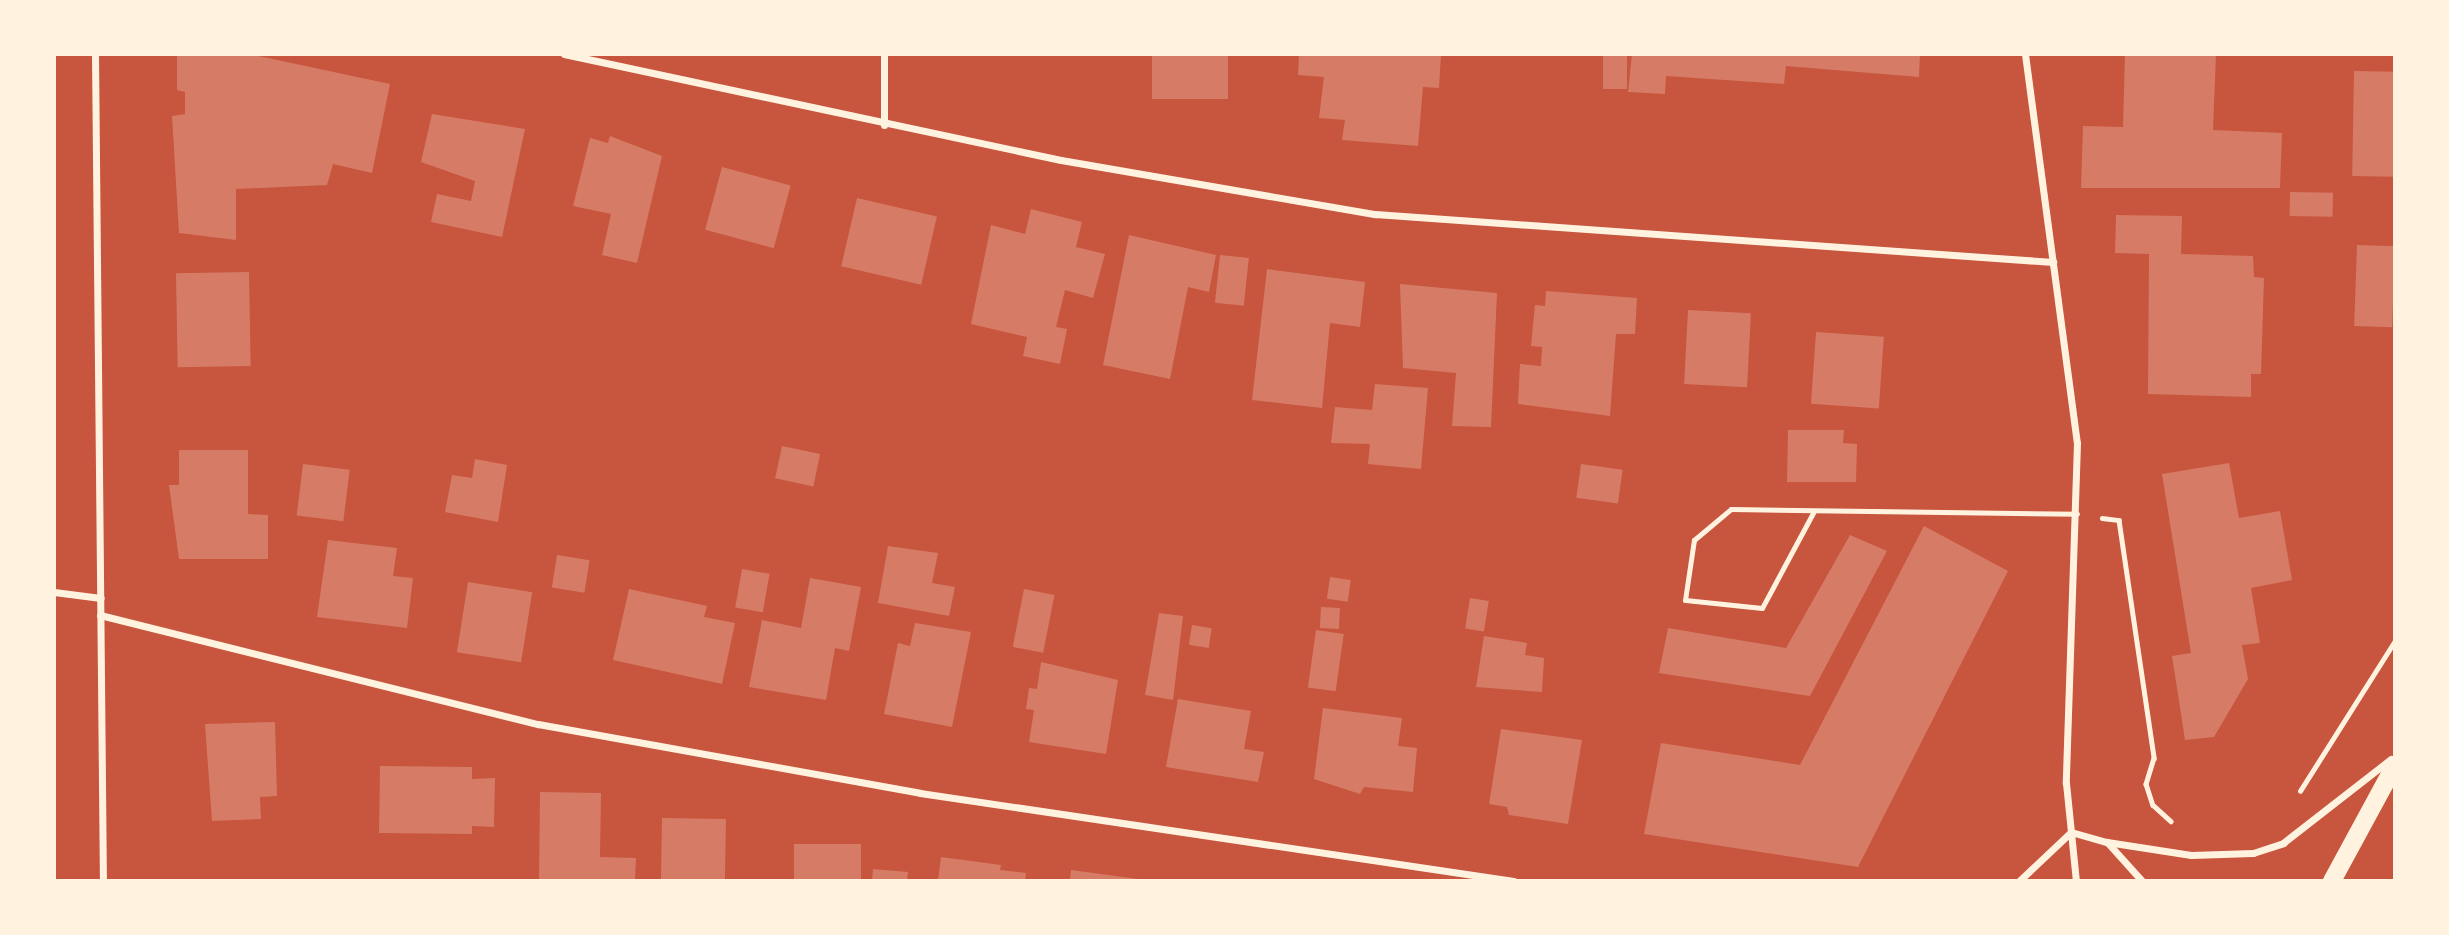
<!DOCTYPE html>
<html>
<head>
<meta charset="utf-8">
<style>
  body { margin:0 }
  #map { position:relative; width:2449px; height:935px; overflow:hidden; background:#c8553d; font-family:Lato,sans-serif }
  div>[style] { position:absolute }
  .building>* { inset:0; background:#d67c66; transform-origin:0 0 }
  .path>* { height:4.5px; margin:-2.25px; padding:0 2.25px; transform-origin:2.25px; border-radius:2.25px; background:#fff3e0 }
  .service>* { height:5px; margin:-2.5px; padding:0 2.5px; transform-origin:2.5px; border-radius:2.5px; background:#fff3e0 }
  .minor>* { height:7px; margin:-3.5px; padding:0 3.5px; transform-origin:3.5px; border-radius:3.5px; background:#fff3e0 }
  .primary>* { height:18px; margin:-9px; padding:0 9px; transform-origin:9px; border-radius:9px; background:#fff3e0 }
  span { translate:-50% -50%; white-space:nowrap; text-align:center; line-height:1.15; -webkit-text-stroke:7px #fff3e0; paint-order:stroke }
  .frame { position:absolute; inset:0; border:56px solid #fff3e0; pointer-events:none }
</style>
</head>
<body>
<div id="map">
  <div class="building">
    <div style="clip-path:polygon(177px 54px,249px 54px,390px 84px,372px 173px,333px 164px,327px 185px,236px 189px,236px 240px,179px 233px,172px 116px,185px 114px,185px 92px,177px 90px)"></div>
    <div style="left:1152px;top:54px;width:76px;height:45px"></div>
    <div style="clip-path:polygon(1299px 54px,1441px 54px,1439px 88px,1423px 87px,1418px 146px,1342px 140px,1345px 120px,1319px 118px,1324px 77px,1298px 75px)"></div>
    <div style="left:1603px;top:54px;width:24px;height:35px"></div>
    <div style="clip-path:polygon(1632px 54px,1920px 54px,1919px 77px,1786px 66px,1784px 84px,1666px 76px,1665px 94px,1628px 92px)"></div>
    <div style="clip-path:polygon(2125px 54px,2216px 54px,2213px 130px,2282px 133px,2280px 188px,2081px 188px,2083px 126px,2123px 127px)"></div>
    <div style="left:2354px;top:71px;width:41px;height:105px;rotate:1deg"></div>
    <div style="clip-path:polygon(432px 114px,525px 129px,502px 237px,431px 222px,437px 194px,471px 201px,475px 181px,421px 162px)"></div>
    <div style="clip-path:polygon(610px 136px,662px 156px,637px 263px,602px 255px,611px 214px,573px 206px,590px 138px,608px 143px)"></div>
    <div style="left:722px;top:167px;width:71px;height:65px;rotate:15deg"></div>
    <div style="left:2290px;top:192px;width:43px;height:24px;rotate:1deg"></div>
    <div style="left:857px;top:198px;width:82px;height:70px;rotate:13deg"></div>
    <div style="clip-path:polygon(1031px 209px,1082px 222px,1076px 247px,1105px 254px,1093px 298px,1065px 290px,1056px 327px,1067px 329px,1060px 364px,1023px 356px,1027px 337px,971px 324px,991px 225px,1025px 234px)"></div>
    <div style="clip-path:polygon(2116px 215px,2182px 216px,2181px 254px,2253px 256px,2254px 277px,2264px 278px,2261px 374px,2251px 374px,2251px 397px,2148px 394px,2149px 254px,2115px 253px)"></div>
    <div style="clip-path:polygon(1129px 235px,1216px 255px,1209px 292px,1188px 287px,1170px 379px,1103px 365px)"></div>
    <div style="left:2357px;top:245px;width:38px;height:81px;rotate:2deg"></div>
    <div style="left:1220px;top:255px;width:29px;height:48px;rotate:6deg"></div>
    <div style="clip-path:polygon(1267px 269px,1365px 282px,1360px 327px,1330px 323px,1322px 408px,1252px 400px)"></div>
    <div style="left:249px;top:272px;width:94px;height:73px;rotate:89deg"></div>
    <div style="clip-path:polygon(1400px 284px,1497px 293px,1491px 427px,1452px 426px,1456px 373px,1403px 368px)"></div>
    <div style="clip-path:polygon(1546px 291px,1637px 298px,1635px 334px,1616px 334px,1610px 416px,1518px 404px,1520px 364px,1541px 366px,1542px 347px,1531px 346px,1533px 325px,1535px 305px,1545px 306px)"></div>
    <div style="left:1688px;top:310px;width:63px;height:74px;rotate:3deg"></div>
    <div style="left:1816px;top:332px;width:68px;height:72px;rotate:4deg"></div>
    <div style="clip-path:polygon(1375px 384px,1428px 388px,1421px 469px,1368px 464px,1370px 444px,1331px 443px,1335px 407px,1372px 410px)"></div>
    <div style="clip-path:polygon(1788px 430px,1844px 430px,1843px 443px,1857px 444px,1856px 482px,1787px 482px)"></div>
    <div style="left:782px;top:446px;width:39px;height:33px;rotate:12deg"></div>
    <div style="clip-path:polygon(179px 450px,248px 450px,248px 514px,268px 515px,268px 559px,179px 559px,169px 485px,179px 485px)"></div>
    <div style="clip-path:polygon(475px 459px,507px 465px,498px 522px,445px 512px,452px 475px,472px 478px)"></div>
    <div style="clip-path:polygon(2229px 463px,2239px 518px,2280px 511px,2292px 580px,2251px 588px,2260px 643px,2242px 645px,2248px 679px,2214px 737px,2185px 740px,2172px 656px,2191px 653px,2162px 474px)"></div>
    <div style="left:303px;top:464px;width:47px;height:52px;rotate:7deg"></div>
    <div style="left:1581px;top:464px;width:42px;height:34px;rotate:8deg"></div>
    <div style="clip-path:polygon(1924px 526px,2008px 571px,1858px 867px,1644px 834px,1661px 743px,1800px 765px)"></div>
    <div style="clip-path:polygon(1850px 535px,1887px 551px,1810px 696px,1659px 673px,1668px 628px,1786px 648px)"></div>
    <div style="clip-path:polygon(328px 540px,397px 548px,393px 576px,413px 578px,407px 628px,317px 617px)"></div>
    <div style="clip-path:polygon(888px 546px,938px 553px,932px 583px,955px 587px,949px 616px,878px 603px)"></div>
    <div style="left:557px;top:555px;width:33px;height:33px;rotate:9deg"></div>
    <div style="left:742px;top:569px;width:28px;height:39px;rotate:10deg"></div>
    <div style="left:1330px;top:577px;width:21px;height:22px;rotate:8deg"></div>
    <div style="clip-path:polygon(810px 578px,861px 587px,849px 651px,835px 648px,826px 700px,749px 687px,762px 620px,801px 628px)"></div>
    <div style="left:468px;top:582px;width:65px;height:71px;rotate:9deg"></div>
    <div style="clip-path:polygon(629px 589px,707px 606px,704px 617px,735px 623px,722px 684px,613px 660px)"></div>
    <div style="left:1024px;top:589px;width:31px;height:59px;rotate:11deg"></div>
    <div style="left:1470px;top:598px;width:19px;height:31px;rotate:9deg"></div>
    <div style="left:1321px;top:607px;width:19px;height:21px;rotate:3deg"></div>
    <div style="clip-path:polygon(1159px 613px,1183px 616px,1173px 700px,1145px 695px)"></div>
    <div style="clip-path:polygon(915px 623px,971px 632px,952px 727px,884px 714px,898px 643px,910px 646px)"></div>
    <div style="left:1192px;top:625px;width:20px;height:20px;rotate:9deg"></div>
    <div style="left:1316px;top:630px;width:28px;height:58px;rotate:8deg"></div>
    <div style="clip-path:polygon(1484px 636px,1527px 643px,1525px 655px,1544px 658px,1542px 692px,1476px 687px)"></div>
    <div style="clip-path:polygon(1041px 662px,1118px 680px,1106px 754px,1029px 742px,1034px 710px,1026px 709px,1029px 688px,1037px 689px)"></div>
    <div style="clip-path:polygon(1178px 699px,1251px 711px,1244px 749px,1264px 752px,1258px 782px,1166px 767px)"></div>
    <div style="clip-path:polygon(1323px 708px,1402px 718px,1398px 746px,1417px 748px,1413px 792px,1364px 787px,1360px 794px,1314px 779px)"></div>
    <div style="clip-path:polygon(275px 722px,277px 796px,260px 797px,261px 819px,212px 821px,205px 724px)"></div>
    <div style="clip-path:polygon(1501px 729px,1582px 740px,1568px 824px,1509px 815px,1507px 807px,1489px 804px)"></div>
    <div style="clip-path:polygon(380px 766px,472px 767px,472px 779px,495px 778px,494px 827px,472px 826px,472px 834px,379px 833px)"></div>
    <div style="clip-path:polygon(540px 792px,601px 793px,600px 857px,636px 858px,635px 881px,539px 881px)"></div>
    <div style="left:662px;top:818px;width:64px;height:63px;rotate:1deg"></div>
    <div style="left:794px;top:844px;width:67px;height:37px"></div>
    <div style="clip-path:polygon(941px 857px,1001px 865px,1000px 870px,1026px 873px,1025px 881px,938px 881px)"></div>
    <div style="clip-path:polygon(873px 869px,908px 872px,907px 881px,872px 881px)"></div>
    <div style="clip-path:polygon(1071px 870px,1138px 879px,1138px 881px,1070px 881px)"></div>
  </div>
  <div class="path">
    <div style="left:2102px;top:518px;width:17px;rotate:7deg"></div>
    <div style="left:2119px;top:520px;width:241px;rotate:81.6deg"></div>
    <div style="left:2154px;top:758px;width:27px;rotate:107deg"></div>
    <div style="left:2146px;top:784px;width:22px;rotate:72deg"></div>
    <div style="left:2153px;top:805px;width:24px;rotate:42deg"></div>
    <div style="left:2300px;top:791px;width:178px;rotate:-57.7deg"></div>
  </div>
  <div class="service">
    <div style="left:1814px;top:511px;width:110px;rotate:118.2deg"></div>
    <div style="left:1762px;top:608px;width:77px;rotate:-174.1deg"></div>
    <div style="left:1685px;top:600px;width:61px;rotate:-81.5deg"></div>
    <div style="left:1694px;top:540px;width:48px;rotate:-40deg"></div>
    <div style="left:1731px;top:509px;width:346px;rotate:0.8deg"></div>
  </div>
  <div class="minor">
    <div style="left:95px;top:54px;width:827px;rotate:89.45deg"></div>
    <div style="left:564px;top:54px;width:508px;rotate:12.04deg"></div>
    <div style="left:1061px;top:160px;width:319px;rotate:9.8deg"></div>
    <div style="left:1375px;top:214px;width:680px;rotate:4.05deg"></div>
    <div style="left:2025px;top:54px;width:392px;rotate:82.4deg"></div>
    <div style="left:2077px;top:443px;width:340px;rotate:91.9deg"></div>
    <div style="left:2066px;top:783px;width:99px;rotate:84.2deg"></div>
    <div style="left:884px;top:125px;width:71px;rotate:-90deg"></div>
    <div style="left:54px;top:592px;width:47px;rotate:7.3deg"></div>
    <div style="left:100px;top:615px;width:451px;rotate:14deg"></div>
    <div style="left:538px;top:724px;width:388px;rotate:10.2deg"></div>
    <div style="left:920px;top:793px;width:600px;rotate:8.43deg"></div>
    <div style="left:2071px;top:832px;width:37px;rotate:16deg"></div>
    <div style="left:2107px;top:842px;width:52px;rotate:48.1deg"></div>
    <div style="left:2107px;top:842px;width:85px;rotate:8.8deg"></div>
    <div style="left:2191px;top:855px;width:62px;rotate:-1.8deg"></div>
    <div style="left:2253px;top:853px;width:32px;rotate:-18deg"></div>
    <div style="left:2283px;top:843px;width:137px;rotate:-37.9deg"></div>
    <div style="left:2019px;top:881px;width:71px;rotate:-43.3deg"></div>
  </div>
  <div class="primary">
    <div style="left:2332px;top:881px;width:132px;rotate:-61.5deg"></div>
  </div>
  <div class="frame"></div>
</div>
</body>
</html>
